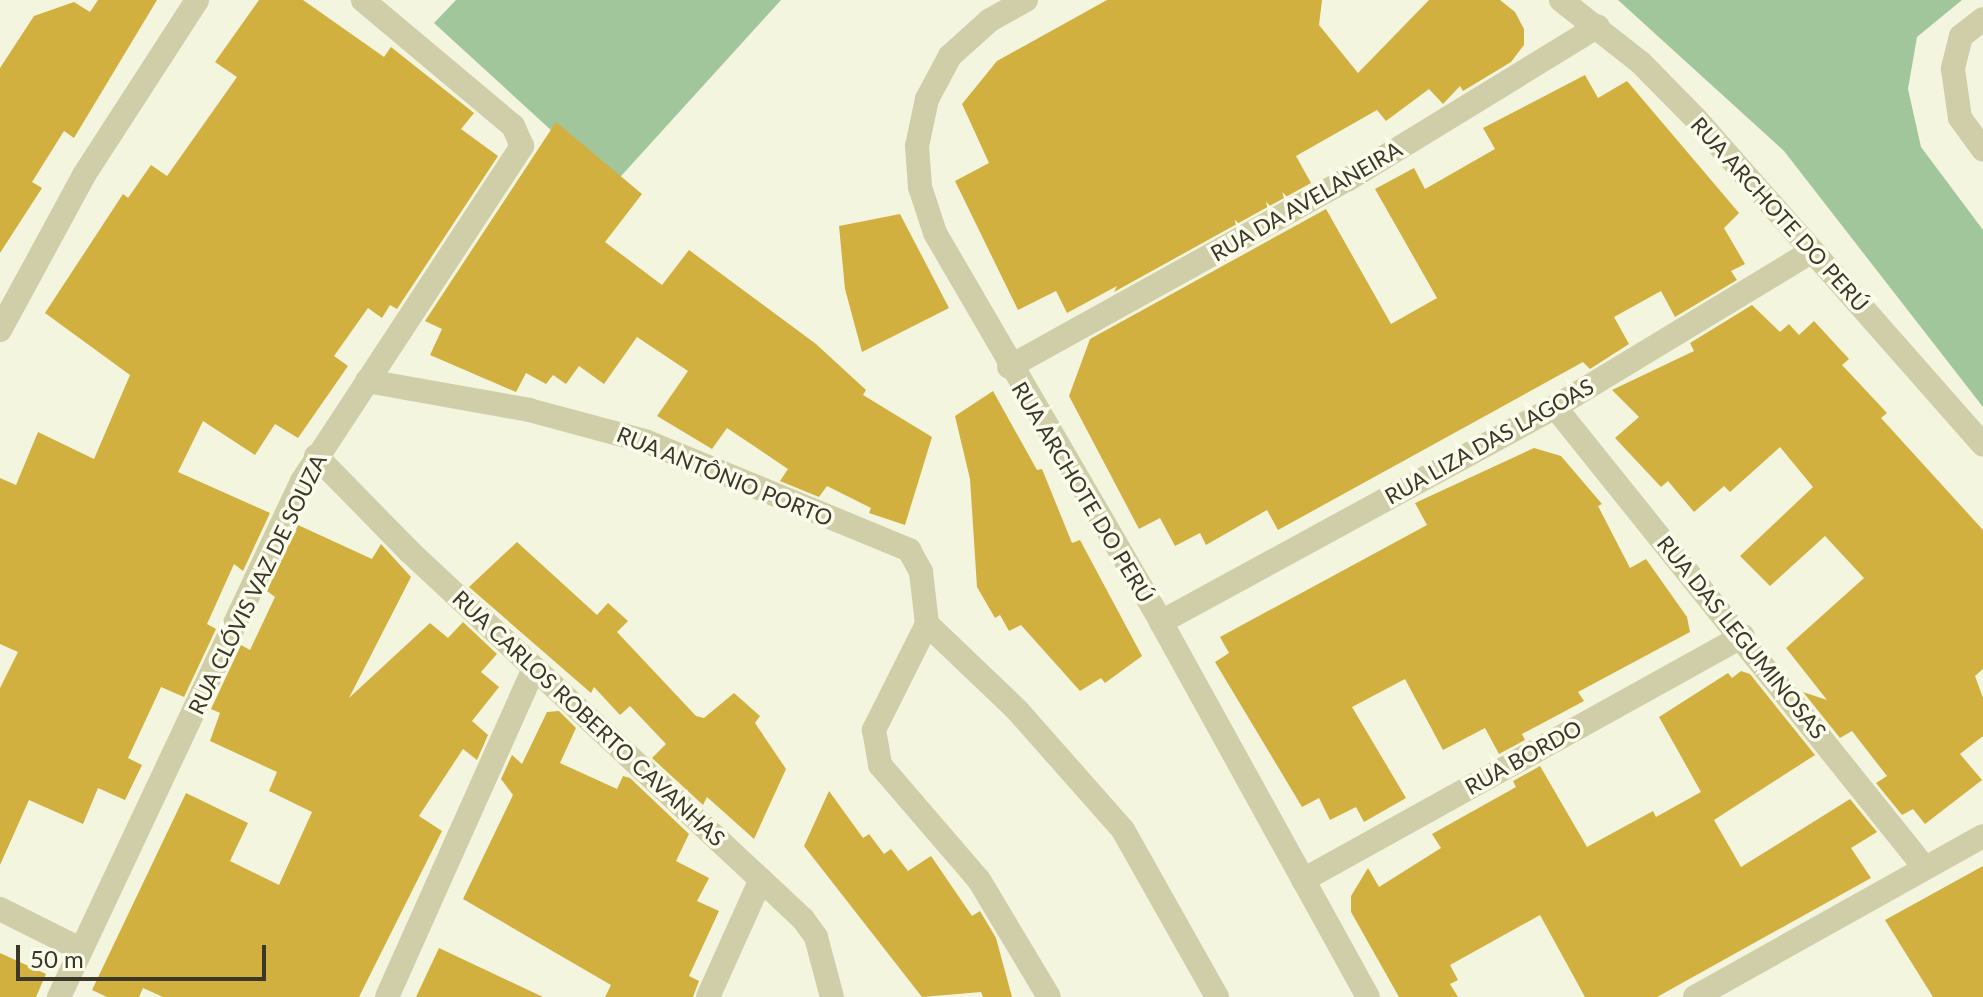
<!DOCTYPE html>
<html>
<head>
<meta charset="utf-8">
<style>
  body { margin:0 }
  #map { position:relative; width:1983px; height:997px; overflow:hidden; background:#f4f5de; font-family:Lato,sans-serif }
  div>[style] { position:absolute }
  .green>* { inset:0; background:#a2c69c }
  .building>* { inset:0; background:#d1b040 }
  .street>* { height:24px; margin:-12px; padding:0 12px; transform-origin:12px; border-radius:12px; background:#cfcea8 }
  span { translate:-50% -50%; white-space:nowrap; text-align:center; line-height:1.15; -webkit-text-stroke:7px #fbfceb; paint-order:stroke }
  .street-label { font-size:22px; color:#3b3829 }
  .scale { position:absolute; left:16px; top:945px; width:250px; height:36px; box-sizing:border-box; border:4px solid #3b3829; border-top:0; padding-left:10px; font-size:24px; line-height:28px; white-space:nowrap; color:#3b3829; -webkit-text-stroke:6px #fbfceb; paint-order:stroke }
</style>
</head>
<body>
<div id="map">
  <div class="green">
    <div style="clip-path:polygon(456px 0,781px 0,612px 186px,434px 23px)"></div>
    <div style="clip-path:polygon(1618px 0,1962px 0,1917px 37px,1908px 89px,1921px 147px,1983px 230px,1983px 407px,1784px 151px)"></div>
  </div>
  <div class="building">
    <div style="clip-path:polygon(98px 0,157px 0,74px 138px,64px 131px,32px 182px,42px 188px,0 253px,0 68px,34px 16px,74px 2px,90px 12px)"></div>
    <div style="clip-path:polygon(259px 0,303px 0,384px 57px,391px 47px,474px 113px,461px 129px,498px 156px,397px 309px,390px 305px,382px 318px,368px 308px,334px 356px,348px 366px,298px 438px,275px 424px,255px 455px,203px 421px,178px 472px,270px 513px,243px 571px,234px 564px,207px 624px,216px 629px,184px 697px,161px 687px,128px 758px,142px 765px,125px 800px,98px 788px,83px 824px,29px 800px,0 865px,0 688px,18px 652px,0 644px,0 478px,16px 485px,38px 432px,94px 459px,130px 375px,45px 313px,123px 194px,128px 198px,151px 165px,167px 176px,237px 77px,215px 62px)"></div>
    <div style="clip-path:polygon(1107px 0,1322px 0,1319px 25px,1358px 73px,1429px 0,1500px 0,1515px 12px,1524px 29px,1524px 45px,1511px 62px,1463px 91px,1460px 86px,1443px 104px,1429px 89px,1386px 121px,1377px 110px,1296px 156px,1311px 183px,1114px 292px,1117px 286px,1067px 313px,1056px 291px,1018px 310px,955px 181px,989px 163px,962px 104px,997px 61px)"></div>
    <div style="clip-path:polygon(1585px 75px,1598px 98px,1627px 81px,1739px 213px,1724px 228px,1745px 264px,1731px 271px,1737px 280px,1675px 317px,1661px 291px,1614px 317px,1629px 344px,1590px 369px,1583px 362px,1278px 530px,1267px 510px,1206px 545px,1200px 533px,1175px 546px,1160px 518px,1139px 529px,1069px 396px,1090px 339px,1326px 209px,1391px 324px,1437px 298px,1375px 189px,1414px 168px,1425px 189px,1495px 149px,1483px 128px)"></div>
    <div style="clip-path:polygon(556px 122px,642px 194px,605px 242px,662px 285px,689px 250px,816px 344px,866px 390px,863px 395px,932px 437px,905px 525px,869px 513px,871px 508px,827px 486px,819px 497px,780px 481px,788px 469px,727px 428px,712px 449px,657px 416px,688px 371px,637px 337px,604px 384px,579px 366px,566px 384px,553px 375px,546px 384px,526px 373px,516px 392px,430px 355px,442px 329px,425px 321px)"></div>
    <div style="clip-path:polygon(900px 214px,949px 308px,862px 352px,845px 289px,839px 226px)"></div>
    <div style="clip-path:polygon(1752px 305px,1780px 332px,1789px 324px,1799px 335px,1814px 321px,1849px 359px,1842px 365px,1887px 413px,1881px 418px,1983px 530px,1983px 669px,1975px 676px,1983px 698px,1983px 736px,1960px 754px,1982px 780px,1925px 824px,1913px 809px,1902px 815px,1876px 783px,1887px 776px,1852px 731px,1840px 738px,1803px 692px,1827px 700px,1786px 648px,1864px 578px,1825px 536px,1770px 586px,1740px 556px,1813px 487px,1780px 447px,1730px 492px,1724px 486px,1694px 512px,1668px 481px,1661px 487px,1615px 438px,1639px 417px,1612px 390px,1694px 351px,1690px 343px)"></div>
    <div style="clip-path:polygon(993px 391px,1037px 470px,1042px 469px,1072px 543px,1080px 540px,1142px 656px,1105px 683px,1101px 678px,1080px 691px,1021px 625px,1009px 631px,1000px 615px,995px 618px,977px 587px,970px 479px,955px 416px)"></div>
    <div style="clip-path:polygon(1534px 448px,1561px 456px,1602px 504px,1598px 506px,1630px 568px,1646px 559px,1687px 617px,1690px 632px,1578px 692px,1584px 701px,1522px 734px,1525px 740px,1499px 754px,1485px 728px,1443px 750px,1405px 679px,1352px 707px,1406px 798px,1364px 822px,1356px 807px,1330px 820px,1319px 798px,1302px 807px,1215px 662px,1229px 653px,1220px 637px,1427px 525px,1415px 503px)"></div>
    <div style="clip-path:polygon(298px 525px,372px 559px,381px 544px,411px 577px,349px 698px,430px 623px,448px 638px,463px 622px,497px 654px,481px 672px,499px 687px,472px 721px,488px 735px,477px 760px,463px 749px,419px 816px,442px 831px,359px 997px,163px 997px,143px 988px,139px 997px,107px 997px,92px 990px,186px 793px,248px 823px,230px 861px,279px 885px,312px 812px,269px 791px,277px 772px,210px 741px,220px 713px,211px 709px,241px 645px,250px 650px,275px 597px,267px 591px)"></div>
    <div style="clip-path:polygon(517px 542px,597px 615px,608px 603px,628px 621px,617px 632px,696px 716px,704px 718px,734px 693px,760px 716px,755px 723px,786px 769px,754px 839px,707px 797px,703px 805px,652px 758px,666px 744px,630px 706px,620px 715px,594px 687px,591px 693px,469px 587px)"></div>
    <div style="clip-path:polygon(1741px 671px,1750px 674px,1815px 755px,1714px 820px,1741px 867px,1850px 799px,1877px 832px,1851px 848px,1871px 878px,1657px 997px,1585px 997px,1540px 915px,1450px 965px,1458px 980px,1450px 984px,1458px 997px,1399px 997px,1351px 912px,1351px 896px,1368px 868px,1379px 887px,1441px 848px,1432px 834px,1516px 787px,1513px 781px,1540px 766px,1587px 847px,1653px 811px,1656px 817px,1701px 792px,1659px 717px,1728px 673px,1732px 678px)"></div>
    <div style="clip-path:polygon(559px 711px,576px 728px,560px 763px,617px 789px,623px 776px,630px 778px,689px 834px,676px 861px,709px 878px,697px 901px,719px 911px,689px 976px,699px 981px,693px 997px,605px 997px,611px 985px,463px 899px,513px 795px,501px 779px,512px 755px,522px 764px,547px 712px)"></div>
    <div style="clip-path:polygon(829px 791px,863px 838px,869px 834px,884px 854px,891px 849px,908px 871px,931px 856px,972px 916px,980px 911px,996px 938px,1012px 997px,983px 997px,981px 992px,922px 997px,804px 846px)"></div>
    <div style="clip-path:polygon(1983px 866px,1983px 997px,1933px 997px,1885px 920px)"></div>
    <div style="clip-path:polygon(439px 948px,543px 997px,416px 997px)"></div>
    <div style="clip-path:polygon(0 953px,46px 974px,36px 997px,0 997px)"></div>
  </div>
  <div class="street">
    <div style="left:1026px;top:0;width:41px;rotate:150.9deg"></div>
    <div style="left:990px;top:20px;width:54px;rotate:138deg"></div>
    <div style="left:950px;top:56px;width:49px;rotate:118.1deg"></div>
    <div style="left:927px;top:99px;width:48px;rotate:102deg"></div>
    <div style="left:917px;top:146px;width:41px;rotate:85.8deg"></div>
    <div style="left:920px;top:187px;width:48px;rotate:71.9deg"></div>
    <div style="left:935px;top:233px;width:450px;rotate:59.8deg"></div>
    <div style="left:1161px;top:622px;width:428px;rotate:61.1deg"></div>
    <div style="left:1561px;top:0;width:102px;rotate:38.2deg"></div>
    <div style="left:1641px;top:63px;width:78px;rotate:45.5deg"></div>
    <div style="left:1696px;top:119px;width:434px;rotate:48.6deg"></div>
    <div style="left:1983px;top:19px;width:28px;rotate:142deg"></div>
    <div style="left:1961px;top:36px;width:34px;rotate:104deg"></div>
    <div style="left:1953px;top:69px;width:49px;rotate:81.9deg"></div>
    <div style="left:1960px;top:118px;width:39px;rotate:54deg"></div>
    <div style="left:0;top:330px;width:176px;rotate:-61.5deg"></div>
    <div style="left:84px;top:175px;width:208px;rotate:-57.1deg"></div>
    <div style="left:1009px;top:367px;width:386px;rotate:-29deg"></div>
    <div style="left:1347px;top:180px;width:294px;rotate:-31.5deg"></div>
    <div style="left:367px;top:381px;width:165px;rotate:10.1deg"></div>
    <div style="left:529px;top:410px;width:120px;rotate:15deg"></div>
    <div style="left:645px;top:441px;width:286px;rotate:22.4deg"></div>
    <div style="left:909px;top:550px;width:25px;rotate:61deg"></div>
    <div style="left:921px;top:572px;width:52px;rotate:83.4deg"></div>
    <div style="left:927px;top:624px;width:124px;rotate:43.7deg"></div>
    <div style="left:1017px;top:710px;width:160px;rotate:48.5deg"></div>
    <div style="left:1123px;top:830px;width:192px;rotate:60.6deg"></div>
    <div style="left:1555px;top:407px;width:591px;rotate:51.25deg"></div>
    <div style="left:316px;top:456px;width:134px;rotate:45.6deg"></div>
    <div style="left:410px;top:552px;width:538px;rotate:43.04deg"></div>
    <div style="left:803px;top:919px;width:22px;rotate:54deg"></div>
    <div style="left:816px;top:937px;width:62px;rotate:75.1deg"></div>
    <div style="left:1161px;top:622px;width:449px;rotate:-28.6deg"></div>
    <div style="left:1555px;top:407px;width:301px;rotate:-31.2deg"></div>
    <div style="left:927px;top:624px;width:119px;rotate:116.6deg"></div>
    <div style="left:874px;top:730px;width:36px;rotate:80deg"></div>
    <div style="left:880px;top:765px;width:152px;rotate:49.3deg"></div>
    <div style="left:979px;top:880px;width:136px;rotate:59.1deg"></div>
    <div style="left:1303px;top:880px;width:503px;rotate:-29.01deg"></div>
    <div style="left:0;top:909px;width:89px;rotate:26.6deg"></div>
    <div style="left:59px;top:997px;width:570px;rotate:-64.78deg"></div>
    <div style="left:302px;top:481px;width:401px;rotate:-56.7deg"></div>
    <div style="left:522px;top:146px;width:22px;rotate:-114deg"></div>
    <div style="left:513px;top:126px;width:196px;rotate:-140deg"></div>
    <div style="left:387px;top:997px;width:360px;rotate:-65.9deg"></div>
    <div style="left:708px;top:997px;width:129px;rotate:-65.8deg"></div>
    <div style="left:1695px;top:997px;width:330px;rotate:-29.2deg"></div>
  </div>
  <div class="street-label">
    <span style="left:1306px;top:201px;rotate:-30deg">RUA DA AVELANEIRA</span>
    <span style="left:1780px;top:214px;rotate:48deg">RUA ARCHOTE DO PERÚ</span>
    <span style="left:1489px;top:441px;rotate:-29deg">RUA LIZA DAS LAGOAS</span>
    <span style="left:725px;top:476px;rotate:22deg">RUA ANTÔNIO PORTO</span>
    <span style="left:1083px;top:492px;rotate:59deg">RUA ARCHOTE DO PERÚ</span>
    <span style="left:257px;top:584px;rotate:-64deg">RUA CLÓVIS VAZ DE SOUZA</span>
    <span style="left:1742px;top:637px;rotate:51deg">RUA DAS LEGUMINOSAS</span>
    <span style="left:589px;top:718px;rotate:43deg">RUA CARLOS ROBERTO CAVANHAS</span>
    <span style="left:1523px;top:757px;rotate:-29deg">RUA BORDO</span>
  </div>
  <div class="scale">50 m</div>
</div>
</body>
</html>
